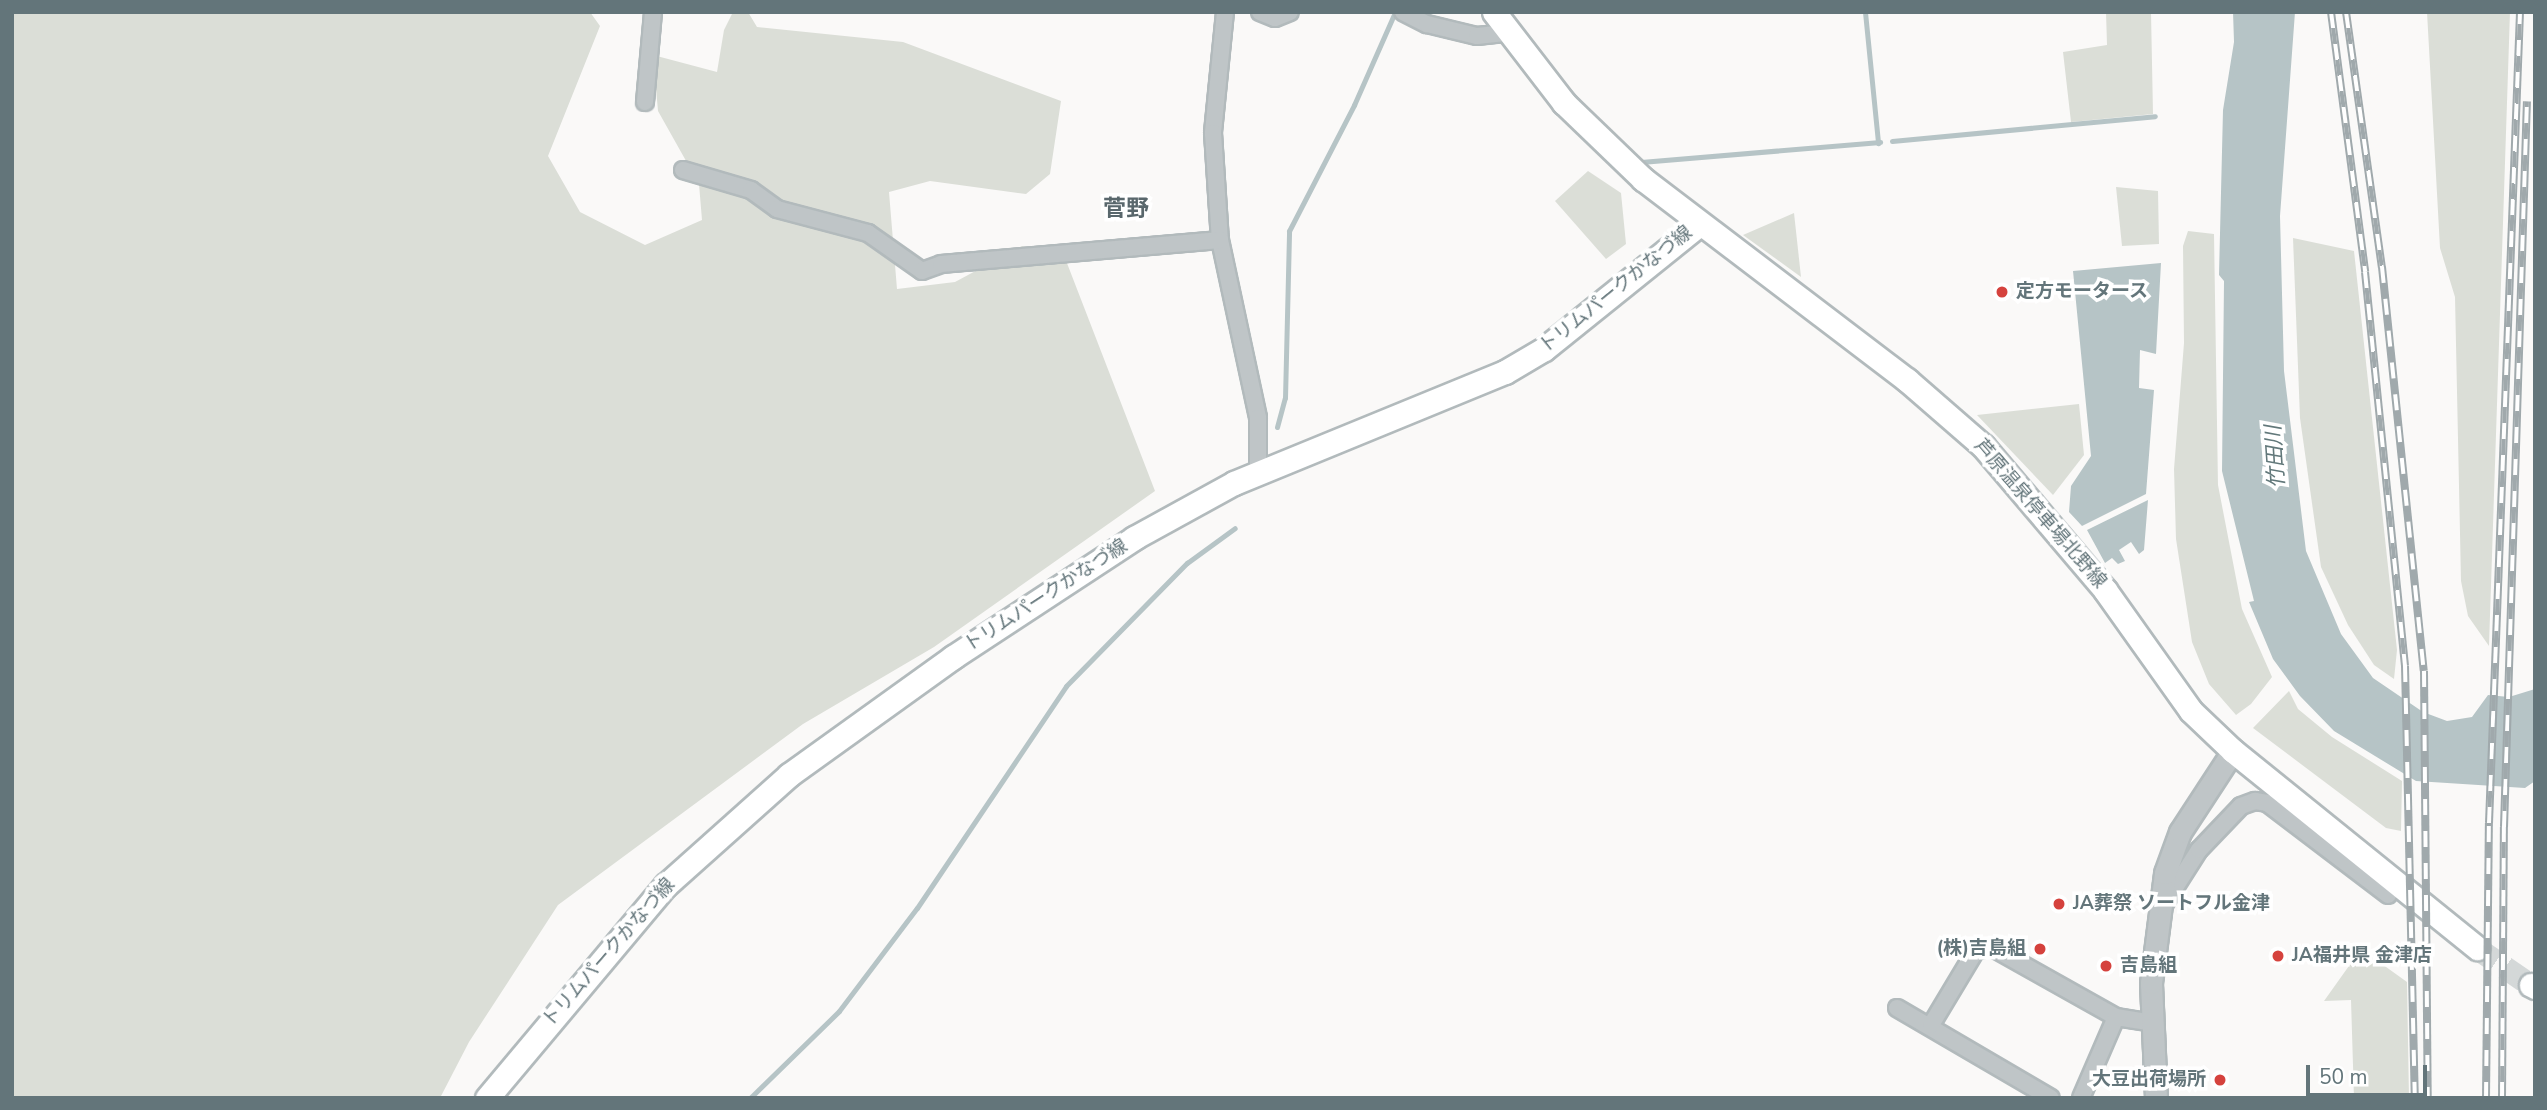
<!DOCTYPE html>
<html>
<head>
<meta charset="utf-8">
<style>
  body { margin:0 }
  #map { position:relative; width:2547px; height:1110px; overflow:hidden; background:#faf9f8; font-family:"Nunito Sans","Noto Sans JP",sans-serif }
  div>[style] { position:absolute }
  .green>* { inset:0; background:#dbded7 }
  .water>* { inset:0; background:#b6c4c6 }
  .stream>* { height:5px; margin:-2.5px; padding:0 2.5px; transform-origin:2.5px; border-radius:2.5px; background:#b6c4c6 }
  .secondary-tunnel>* { height:23px; margin-top:-11.5px; transform-origin:0; background:repeating-linear-gradient(90deg,#d4d8d8 0 23px,transparent 0 34px) }
  .roads { filter:drop-shadow(2px 0 #b2babc) drop-shadow(-2px 0 #b2babc) drop-shadow(0 2px #b2babc) drop-shadow(0 -2px #b2babc) }
  .minor>* { height:16px; margin:-8px; padding:0 8px; transform-origin:8px; border-radius:8px; background:#bfc5c7 }
  .tertiary>* { height:21px; margin:-10.5px; padding:0 10.5px; transform-origin:10.5px; border-radius:10.5px; background:#bfc5c7 }
  .secondary>* { height:23px; margin:-11.5px; padding:0 11.5px; transform-origin:11.5px; border-radius:11.5px; background:#fff }
  .rail>* { height:8px; margin-top:-4px; transform-origin:0; background:repeating-linear-gradient(90deg,#fff 0 16px,#a0a9ac 0 32px); box-sizing:border-box; border-block:2px solid #a0a9ac }
  .dots>* { width:19px; height:19px; translate:-50% -50%; box-sizing:border-box; border:4px solid #fff; border-radius:50% }
  span { translate:-50% -50%; white-space:nowrap; text-align:center; line-height:1.15; -webkit-text-stroke:7px #fff; paint-order:stroke }
  .street-label { font-size:19px; color:#63757a }
  .poi-label { font-size:19px; color:#63757a; font-weight:700 }
  .left { translate:0 -50%; text-align:left }
  .right { translate:-100% -50%; text-align:right }
  .water-label { font-size:21px; color:#62787a; font-style:italic }
  .quarter-label { font-size:23px; color:#59676c; font-weight:700 }
  .frame { position:absolute; inset:0; border:14px solid #63757a; pointer-events:none }
  .scale { position:absolute; left:2306px; top:1065px; width:121px; height:32px; box-sizing:border-box; border:4px solid #63757a; border-top:0; padding-left:9px; font-size:21px; line-height:24px; white-space:nowrap; color:#63757a; -webkit-text-stroke:5px #fff; paint-order:stroke }
</style>
</head>
<body>
<div id="map">
  <div class="green">
    <div style="clip-path:polygon(12px 12px,590px 12px,600px 26px,548px 156px,580px 212px,645px 245px,702px 220px,699px 184px,658px 111px,653px 55px,717px 72px,724px 30px,733px 12px,748px 12px,757px 27px,903px 42px,1061px 101px,1050px 174px,1026px 194px,930px 181px,889px 192px,897px 289px,955px 282px,1022px 246px,1065px 258px,1155px 491px,934px 647px,803px 724px,558px 905px,469px 1042px,440px 1098px,12px 1098px)"></div>
    <div style="clip-path:polygon(2106px 12px,2151px 12px,2153px 114px,2071px 122px,2063px 52px,2107px 45px)"></div>
    <div style="clip-path:polygon(2427px 12px,2510px 12px,2489px 646px,2468px 616px,2461px 581px,2455px 297px,2440px 248px)"></div>
    <div style="clip-path:polygon(1588px 171px,1621px 193px,1626px 244px,1606px 259px,1555px 201px)"></div>
    <div style="clip-path:polygon(2116px 187px,2158px 191px,2159px 244px,2122px 246px)"></div>
    <div style="clip-path:polygon(1794px 213px,1801px 277px,1743px 235px)"></div>
    <div style="clip-path:polygon(2188px 231px,2214px 234px,2218px 485px,2242px 609px,2272px 677px,2251px 704px,2236px 715px,2209px 684px,2192px 642px,2176px 539px,2174px 469px,2184px 343px,2183px 246px)"></div>
    <div style="clip-path:polygon(2293px 238px,2354px 251px,2397px 650px,2394px 679px,2374px 665px,2348px 625px,2321px 567px,2300px 418px)"></div>
    <div style="clip-path:polygon(2079px 404px,2084px 455px,2053px 495px,1977px 415px)"></div>
    <div style="clip-path:polygon(2289px 691px,2298px 709px,2332px 737px,2402px 781px,2401px 831px,2386px 828px,2253px 728px)"></div>
    <div style="clip-path:polygon(2361px 949px,2407px 982px,2409px 1098px,2354px 1098px,2351px 1000px,2324px 1001px)"></div>
  </div>
  <div class="water">
    <div style="clip-path:polygon(2233px 12px,2295px 12px,2280px 216px,2284px 371px,2306px 551px,2341px 634px,2373px 678px,2423px 712px,2447px 721px,2472px 717px,2488px 695px,2509px 697px,2535px 689px,2535px 781px,2525px 788px,2416px 781px,2334px 731px,2300px 696px,2273px 659px,2249px 602px,2254px 601px,2222px 471px,2224px 281px,2219px 275px,2223px 110px,2234px 42px)"></div>
    <div style="clip-path:polygon(2161px 263px,2156px 354px,2140px 350px,2139px 388px,2154px 390px,2146px 494px,2082px 526px,2069px 512px,2071px 486px,2091px 456px,2073px 271px)"></div>
    <div style="clip-path:polygon(2148px 500px,2144px 550px,2139px 554px,2131px 542px,2119px 550px,2125px 561px,2118px 564px,2112px 558px,2105px 563px,2087px 530px)"></div>
  </div>
  <div class="stream">
    <div style="left:1865px;top:12px;width:132px;rotate:84.3deg"></div>
    <div style="left:1564px;top:85px;width:28px;rotate:48deg"></div>
    <div style="left:1892px;top:141px;width:264px;rotate:-5.4deg"></div>
    <div style="left:1641px;top:162px;width:240px;rotate:-4.8deg"></div>
    <div style="left:1277px;top:427px;width:30px;rotate:-75deg"></div>
    <div style="left:1285px;top:398px;width:167px;rotate:-88.6deg"></div>
    <div style="left:1289px;top:231px;width:142px;rotate:-62.7deg"></div>
    <div style="left:1354px;top:105px;width:102px;rotate:-66.2deg"></div>
    <div style="left:750px;top:1098px;width:124px;rotate:-44.3deg"></div>
    <div style="left:839px;top:1011px;width:129px;rotate:-52.9deg"></div>
    <div style="left:917px;top:908px;width:267px;rotate:-56.1deg"></div>
    <div style="left:1066px;top:686px;width:173px;rotate:-45.5deg"></div>
    <div style="left:1187px;top:563px;width:59px;rotate:-36.1deg"></div>
  </div>
  <div class="secondary-tunnel">
    <div style="left:2477px;top:948px;width:65px;rotate:34.4deg"></div>
  </div>
  <div class="roads">
    <div class="minor">
      <div style="left:1225px;top:12px;width:122px;rotate:95.7deg"></div>
      <div style="left:1213px;top:133px;width:107px;rotate:86.3deg"></div>
      <div style="left:1220px;top:240px;width:182px;rotate:77.9deg"></div>
      <div style="left:1258px;top:418px;width:54px;rotate:90deg"></div>
      <div style="left:1260px;top:12px;width:16px;rotate:22deg"></div>
      <div style="left:1275px;top:18px;width:16px;rotate:-22deg"></div>
      <div style="left:1403px;top:12px;width:27px;rotate:27deg"></div>
      <div style="left:1427px;top:24px;width:51px;rotate:13.5deg"></div>
      <div style="left:1477px;top:36px;width:30px;rotate:-6deg"></div>
      <div style="left:645px;top:102px;width:90px;rotate:-84.9deg"></div>
      <div style="left:683px;top:170px;width:71px;rotate:16.4deg"></div>
      <div style="left:751px;top:190px;width:32px;rotate:36deg"></div>
      <div style="left:777px;top:209px;width:94px;rotate:14.8deg"></div>
      <div style="left:868px;top:233px;width:66px;rotate:35.1deg"></div>
      <div style="left:922px;top:271px;width:20px;rotate:-20deg"></div>
      <div style="left:941px;top:264px;width:280px;rotate:-4.9deg"></div>
      <div style="left:2162px;top:908px;width:69px;rotate:-57.5deg"></div>
      <div style="left:2199px;top:850px;width:61px;rotate:-46.3deg"></div>
      <div style="left:2241px;top:806px;width:15px;rotate:-20deg"></div>
      <div style="left:2255px;top:801px;width:12px;rotate:9deg"></div>
      <div style="left:2267px;top:803px;width:152px;rotate:37.2deg"></div>
      <div style="left:1897px;top:1008px;width:178px;rotate:30.3deg"></div>
      <div style="left:1931px;top:1025px;width:87px;rotate:-59deg"></div>
      <div style="left:1976px;top:950px;width:17px;rotate:-7deg"></div>
      <div style="left:1993px;top:948px;width:141px;rotate:29.3deg"></div>
      <div style="left:2081px;top:1098px;width:88px;rotate:-66.6deg"></div>
      <div style="left:2116px;top:1017px;width:37px;rotate:9deg"></div>
    </div>
    <div class="tertiary">
      <div style="left:2156px;top:1098px;width:115px;rotate:-92.5deg"></div>
      <div style="left:2151px;top:983px;width:111px;rotate:-82.7deg"></div>
      <div style="left:2165px;top:873px;width:44px;rotate:-69.9deg"></div>
      <div style="left:2180px;top:832px;width:97px;rotate:-56.8deg"></div>
    </div>
    <div class="secondary">
      <div style="left:1494px;top:12px;width:115px;rotate:52.4deg"></div>
      <div style="left:1564px;top:103px;width:110px;rotate:43.9deg"></div>
      <div style="left:1643px;top:179px;width:332px;rotate:37.3deg"></div>
      <div style="left:1907px;top:380px;width:101px;rotate:41deg"></div>
      <div style="left:1983px;top:446px;width:189px;rotate:49.7deg"></div>
      <div style="left:2105px;top:590px;width:148px;rotate:54.6deg"></div>
      <div style="left:2191px;top:711px;width:58px;rotate:43.6deg"></div>
      <div style="left:2233px;top:751px;width:314px;rotate:38.9deg"></div>
      <div style="left:2531px;top:985px;width:4px;rotate:27deg"></div>
      <div style="left:487px;top:1098px;width:278px;rotate:-50deg"></div>
      <div style="left:666px;top:885px;width:165px;rotate:-41.8deg"></div>
      <div style="left:789px;top:775px;width:202px;rotate:-35.7deg"></div>
      <div style="left:953px;top:657px;width:217px;rotate:-33.3deg"></div>
      <div style="left:1134px;top:538px;width:114px;rotate:-28.8deg"></div>
      <div style="left:1234px;top:483px;width:293px;rotate:-22.3deg"></div>
      <div style="left:1505px;top:372px;width:45px;rotate:-30.5deg"></div>
      <div style="left:1544px;top:349px;width:198px;rotate:-38.8deg"></div>
    </div>
  </div>
  <div class="rail">
    <div style="left:2331px;top:12px;width:262px;rotate:82.5deg"></div>
    <div style="left:2365px;top:272px;width:396px;rotate:84.2deg"></div>
    <div style="left:2405px;top:666px;width:432px;rotate:88.7deg"></div>
    <div style="left:2346px;top:12px;width:258px;rotate:82deg"></div>
    <div style="left:2382px;top:267px;width:406px;rotate:84.1deg"></div>
    <div style="left:2424px;top:671px;width:427px;rotate:89.5deg"></div>
    <div style="left:2486px;top:1098px;width:275px;rotate:-89.4deg"></div>
    <div style="left:2489px;top:823px;width:812px;rotate:-87.81deg"></div>
    <div style="left:2502px;top:1098px;width:271px;rotate:-89.6deg"></div>
    <div style="left:2504px;top:827px;width:726px;rotate:-88.19deg"></div>
  </div>
  <div class="dots">
    <div style="left:2002px;top:292px;background:#d5423d"></div>
    <div style="left:2059px;top:904px;background:#d5423d"></div>
    <div style="left:2040px;top:949px;background:#d5423d"></div>
    <div style="left:2278px;top:956px;background:#d5423d"></div>
    <div style="left:2106px;top:966px;background:#d5423d"></div>
    <div style="left:2220px;top:1080px;background:#d5423d"></div>
  </div>
  <div class="street-label">
    <span style="left:1616px;top:290px;rotate:-39deg">トリムパークかなづ線</span>
    <span style="left:2040px;top:514px;rotate:49deg">芦原温泉停車場北野線</span>
    <span style="left:1046px;top:596px;rotate:-33deg">トリムパークかなづ線</span>
    <span style="left:609px;top:953px;rotate:-49deg">トリムパークかなづ線</span>
  </div>
  <div class="poi-label">
    <span class="left" style="left:2016px;top:292px">定方モータース</span>
    <span class="left" style="left:2073px;top:904px">JA葬祭 ソートフル金津</span>
    <span class="right" style="left:2026px;top:949px">(株)吉島組</span>
    <span class="left" style="left:2292px;top:956px">JA福井県 金津店</span>
    <span class="left" style="left:2120px;top:966px">吉島組</span>
    <span class="right" style="left:2206px;top:1080px">大豆出荷場所</span>
  </div>
  <div class="water-label">
    <span style="left:2275px;top:457px;rotate:-94deg">竹田川</span>
  </div>
  <div class="quarter-label">
    <span style="left:1126px;top:209px">菅野</span>
  </div>
  <div class="frame"></div>
  <div class="scale">50 m</div>
</div>
</body>
</html>
